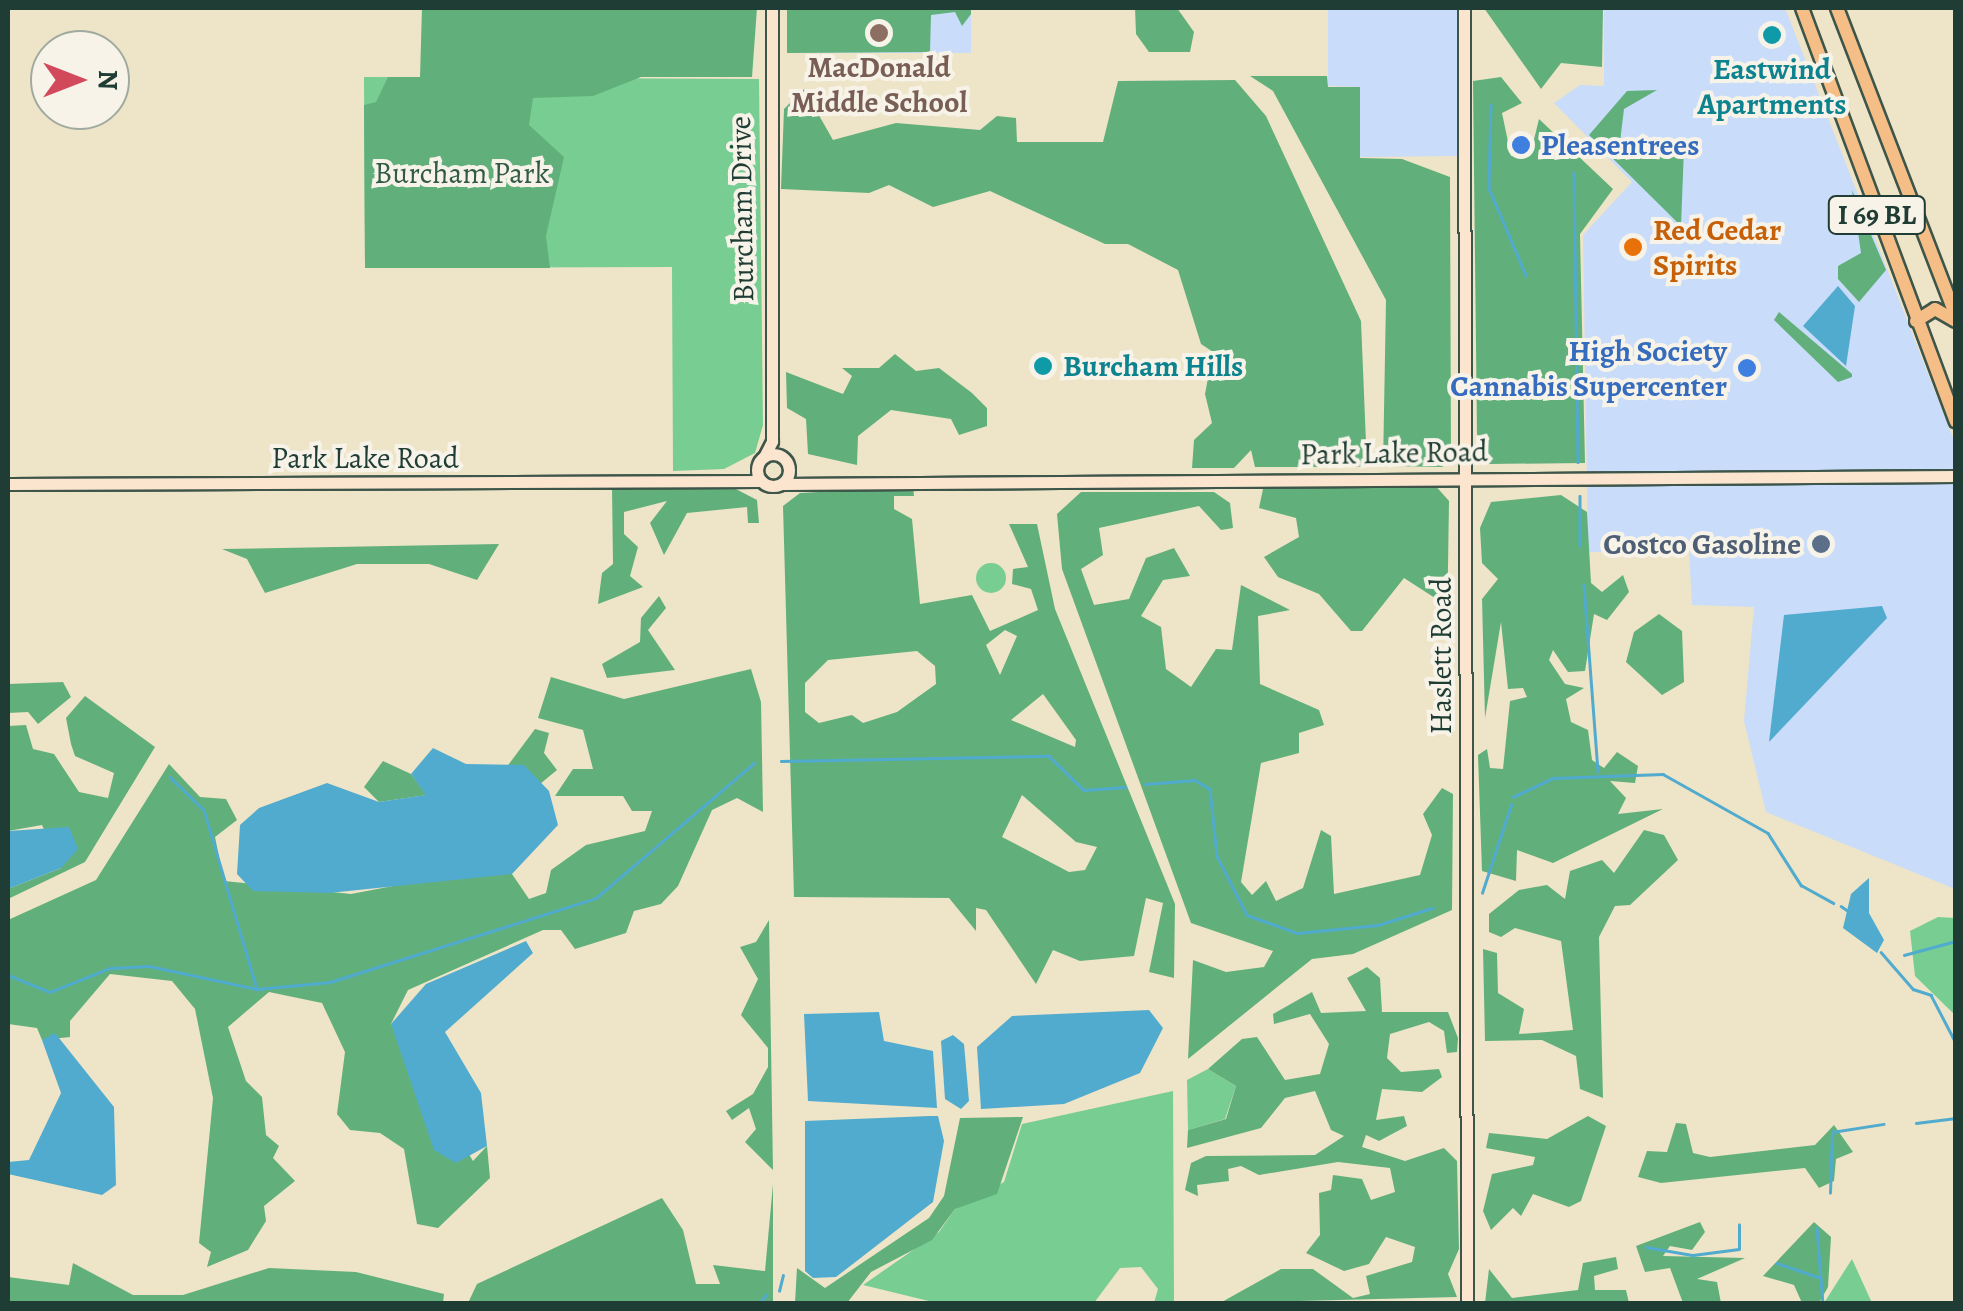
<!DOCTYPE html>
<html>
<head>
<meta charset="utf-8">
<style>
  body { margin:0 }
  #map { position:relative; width:1963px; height:1311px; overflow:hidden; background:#eee4c7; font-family:Alegreya,serif }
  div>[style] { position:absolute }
  .built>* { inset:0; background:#c9dcf9; transform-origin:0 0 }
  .green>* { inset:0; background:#77cd92 }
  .round { border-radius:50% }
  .forest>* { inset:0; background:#61b07c }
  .water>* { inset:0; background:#51abce }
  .stream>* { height:2.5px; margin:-1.25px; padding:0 1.25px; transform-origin:1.25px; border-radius:1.25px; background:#51abce }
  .roads { filter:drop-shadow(2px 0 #3e564a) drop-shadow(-2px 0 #3e564a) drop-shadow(0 2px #3e564a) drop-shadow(0 -2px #3e564a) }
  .secondary>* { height:11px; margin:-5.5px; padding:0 5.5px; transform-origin:5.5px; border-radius:5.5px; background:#fbe5cf }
  .secondary>.ring { margin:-5.5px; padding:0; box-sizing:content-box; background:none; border:11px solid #fbe5cf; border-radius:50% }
  .primary>* { height:12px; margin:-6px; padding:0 6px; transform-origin:6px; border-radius:6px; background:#f6be87 }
  .dots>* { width:28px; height:28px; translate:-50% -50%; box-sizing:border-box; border:5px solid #f7f3e8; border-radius:50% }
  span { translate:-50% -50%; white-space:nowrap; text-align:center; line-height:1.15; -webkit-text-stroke:8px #f7f3e8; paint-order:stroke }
  .shield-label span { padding:2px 8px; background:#f7f3e8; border:2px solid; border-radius:8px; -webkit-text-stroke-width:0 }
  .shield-label { font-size:28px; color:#1f3d34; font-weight:700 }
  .education-label { font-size:30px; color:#785e54; font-weight:700 }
  .culture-label { font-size:30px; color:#0d838f; font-weight:700 }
  .left { translate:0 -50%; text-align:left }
  .shop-label { font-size:30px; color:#366cbe; font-weight:700 }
  .right { translate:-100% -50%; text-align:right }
  .park-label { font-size:30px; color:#315a47 }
  .street-label { font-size:30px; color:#1f3d34 }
  .food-label { font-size:30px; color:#c56008; font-weight:700 }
  .service-label { font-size:30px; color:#4e5e75; font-weight:700 }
  .frame { position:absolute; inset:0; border:10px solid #1f3d34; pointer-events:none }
  .north { position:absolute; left:30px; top:30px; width:100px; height:100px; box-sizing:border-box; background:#f7f3e8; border:2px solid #a1aaa0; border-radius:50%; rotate:90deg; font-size:28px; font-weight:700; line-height:40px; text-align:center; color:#1f3d34 }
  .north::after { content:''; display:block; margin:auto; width:35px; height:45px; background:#d1495b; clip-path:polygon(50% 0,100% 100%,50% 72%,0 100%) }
</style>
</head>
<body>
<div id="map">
  <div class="built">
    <div style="left:787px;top:8px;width:184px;height:45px"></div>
    <div style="clip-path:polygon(1328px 8px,1459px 8px,1458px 156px,1360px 157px,1360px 87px,1328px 86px)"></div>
    <div style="clip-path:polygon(1604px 8px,1785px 8px,1955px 443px,1955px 889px,1766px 812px,1744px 721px,1754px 607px,1692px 605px,1689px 552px,1588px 552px,1583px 235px,1632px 182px,1554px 103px,1580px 85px,1604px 86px)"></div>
  </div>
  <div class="green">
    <div style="clip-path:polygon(364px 77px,759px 79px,763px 425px,755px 453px,724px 469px,673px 471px,672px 267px,365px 268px)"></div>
    <div class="round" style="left:976px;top:563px;width:30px;height:30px"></div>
    <div style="clip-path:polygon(1938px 917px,1955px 918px,1955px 1015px,1915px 976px,1910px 931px)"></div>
    <div style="clip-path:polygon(1208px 1069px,1236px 1086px,1225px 1119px,1188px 1130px,1187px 1080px)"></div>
    <div style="clip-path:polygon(1173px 1091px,1174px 1303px,1154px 1303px,1158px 1289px,1141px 1267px,1120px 1268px,1094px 1303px,937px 1303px,863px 1285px,939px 1232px,955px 1209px,1004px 1182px,1022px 1124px)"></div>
    <div style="clip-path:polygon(1852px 1259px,1872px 1303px,1824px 1303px)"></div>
  </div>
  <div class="forest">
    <div style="clip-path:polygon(422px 8px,757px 8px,752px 77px,641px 77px,593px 96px,533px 98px,529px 125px,564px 157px,546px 236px,550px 268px,365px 268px,364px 105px,376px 102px,388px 77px,420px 77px)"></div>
    <div style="clip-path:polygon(787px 8px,971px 8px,971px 14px,962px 26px,955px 12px,931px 15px,930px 52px,787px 53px)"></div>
    <div style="clip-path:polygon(1135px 8px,1177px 8px,1194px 32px,1190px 52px,1149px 52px,1136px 34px)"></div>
    <div style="clip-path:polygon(1484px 8px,1603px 8px,1602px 67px,1561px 63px,1541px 89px)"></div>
    <div style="clip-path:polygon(1327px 76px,1328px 87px,1360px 87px,1360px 158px,1402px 159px,1450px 177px,1451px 460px,1442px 467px,1383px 466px,1386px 300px,1273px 91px,1250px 76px)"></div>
    <div style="clip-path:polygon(1501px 77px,1522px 103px,1502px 113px,1511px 156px,1530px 156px,1539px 119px,1613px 189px,1580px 234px,1585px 463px,1489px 464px,1477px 434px,1473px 81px)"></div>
    <div style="clip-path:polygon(1235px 80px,1266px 116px,1361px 321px,1367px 467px,1255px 467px,1251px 450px,1234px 468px,1192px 468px,1194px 440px,1212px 423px,1205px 394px,1213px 352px,1201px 344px,1178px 270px,1128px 244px,1105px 244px,990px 191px,933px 207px,889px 185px,869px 193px,781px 189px,784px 109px,804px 89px,833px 140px,896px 123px,980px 130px,997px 116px,1016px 118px,1017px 142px,1103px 142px,1118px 81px)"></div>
    <div style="clip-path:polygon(1657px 90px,1624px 109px,1619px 150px,1658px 155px,1668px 141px,1684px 148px,1681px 226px,1589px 135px,1627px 91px)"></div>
    <div style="clip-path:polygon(1852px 190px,1886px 270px,1859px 302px,1838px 279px,1838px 266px,1861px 253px)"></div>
    <div style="clip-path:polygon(1779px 312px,1852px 374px,1852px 377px,1838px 382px,1774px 320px)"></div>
    <div style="clip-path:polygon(895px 354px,916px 371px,939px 368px,972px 393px,987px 408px,987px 426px,959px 435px,951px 419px,891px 410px,858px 436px,857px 465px,808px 454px,806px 419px,787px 408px,786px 372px,843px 394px,852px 376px,842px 368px,879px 368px)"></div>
    <div style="clip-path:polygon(1434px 484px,1449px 501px,1447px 635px,1436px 636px,1435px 598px,1404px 578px,1362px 631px,1351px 631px,1319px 594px,1278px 577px,1264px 557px,1299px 537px,1296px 518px,1259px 508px,1263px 489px)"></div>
    <div style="clip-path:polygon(612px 487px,732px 487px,757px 500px,759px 523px,748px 523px,747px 507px,687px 513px,664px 555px,650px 523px,667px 501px,624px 512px,624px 534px,638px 547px,630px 576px,643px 587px,598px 604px,602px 573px,613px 564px)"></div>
    <div style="clip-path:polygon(evenodd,913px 487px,914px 496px,894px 496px,894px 509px,912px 519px,920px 604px,972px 595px,990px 631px,1038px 610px,1031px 589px,1012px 584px,1013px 569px,1028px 567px,1009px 524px,1037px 524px,1055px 609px,1175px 904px,1174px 978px,1149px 972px,1163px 903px,1146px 898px,1134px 956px,1080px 961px,1053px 950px,1036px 984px,986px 910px,976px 908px,976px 931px,949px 898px,794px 897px,783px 506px,800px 493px,913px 487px,1005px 630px,1017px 636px,1000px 675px,986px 645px,1005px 630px,913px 487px,917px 651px,935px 666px,936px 684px,897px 712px,863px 723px,852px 715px,819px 723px,805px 712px,805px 683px,828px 660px,917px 651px,913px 487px,1043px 694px,1076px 740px,1075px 747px,1011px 720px,1043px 694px,913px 487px,1022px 795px,1076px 842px,1097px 847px,1085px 870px,1069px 872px,1002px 837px,1022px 795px)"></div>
    <div style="clip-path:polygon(1081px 492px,1214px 492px,1230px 503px,1233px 528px,1221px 530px,1199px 506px,1099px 528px,1103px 555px,1081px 569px,1094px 605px,1129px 599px,1146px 558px,1174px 548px,1190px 576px,1163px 580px,1141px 616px,1161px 627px,1166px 669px,1191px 687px,1216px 649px,1232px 650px,1241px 585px,1290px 610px,1258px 616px,1260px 684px,1319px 710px,1324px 725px,1299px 733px,1299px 753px,1261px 763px,1241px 882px,1252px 895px,1266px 881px,1276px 901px,1303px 888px,1321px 830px,1331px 836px,1334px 894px,1420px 875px,1432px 835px,1423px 814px,1442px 788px,1453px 794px,1452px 910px,1353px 954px,1312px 959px,1188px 1059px,1193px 960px,1226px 972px,1264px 967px,1273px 951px,1191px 923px,1062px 569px,1057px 514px)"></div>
    <div style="clip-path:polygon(1561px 495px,1587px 512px,1591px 583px,1602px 592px,1623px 575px,1629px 592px,1607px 620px,1594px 614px,1585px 671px,1568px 672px,1553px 650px,1549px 660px,1565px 684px,1584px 688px,1566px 699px,1571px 722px,1588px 730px,1592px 760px,1604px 768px,1617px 752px,1638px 766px,1635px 783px,1610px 781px,1626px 798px,1618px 814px,1663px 809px,1553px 863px,1517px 850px,1516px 881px,1482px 871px,1478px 755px,1487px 749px,1490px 768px,1503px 769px,1510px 701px,1527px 697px,1523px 688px,1508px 689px,1501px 622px,1485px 718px,1482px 599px,1498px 579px,1482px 563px,1480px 528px,1491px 502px)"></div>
    <div style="clip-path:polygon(499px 544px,477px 580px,429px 564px,357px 564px,265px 593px,247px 559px,222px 549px)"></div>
    <div style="clip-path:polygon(659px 596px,666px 608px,648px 630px,675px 670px,607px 678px,602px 664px,640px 642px,641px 618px)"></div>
    <div style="clip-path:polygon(1659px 614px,1682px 631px,1684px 682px,1662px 695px,1626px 662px,1634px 632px)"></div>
    <div style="clip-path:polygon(751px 669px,761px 702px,763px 812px,737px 798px,712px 810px,678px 886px,661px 904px,634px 911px,626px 933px,575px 949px,561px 930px,543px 930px,408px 990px,391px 1024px,473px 1161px,487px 1146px,490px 1178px,438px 1228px,417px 1224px,404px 1149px,380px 1133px,350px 1130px,337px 1114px,345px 1052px,322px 1003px,269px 992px,228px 1027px,246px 1081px,262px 1097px,266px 1135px,279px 1146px,273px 1158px,295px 1181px,264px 1206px,266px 1221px,248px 1250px,207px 1267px,211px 1252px,199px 1243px,213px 1098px,195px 1009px,172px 981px,110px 974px,70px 1021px,70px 1037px,42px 1040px,37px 1028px,8px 1024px,8px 920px,96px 880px,169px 764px,200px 797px,226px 799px,237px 820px,215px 837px,224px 881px,351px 894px,456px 874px,512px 874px,529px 899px,546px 893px,551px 870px,586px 845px,645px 831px,652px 811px,632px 811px,623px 796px,555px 796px,573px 769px,593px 769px,583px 730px,538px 718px,551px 677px,624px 699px)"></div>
    <div style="clip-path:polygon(63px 682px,71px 697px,38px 724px,28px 712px,8px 713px,8px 684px)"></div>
    <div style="clip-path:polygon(85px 696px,155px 747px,85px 862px,8px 899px,8px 889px,61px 868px,42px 825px,8px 831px,8px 726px,26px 725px,33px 749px,54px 754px,79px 792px,108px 798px,114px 773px,75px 756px,71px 744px,66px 718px)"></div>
    <div style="clip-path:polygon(535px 729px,549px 733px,544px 753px,557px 770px,540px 784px,506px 768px)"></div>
    <div style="clip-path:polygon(383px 761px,411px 774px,427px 795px,379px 802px,364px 787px)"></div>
    <div style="clip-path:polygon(1644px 830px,1664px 835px,1678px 860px,1630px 905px,1615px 906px,1599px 937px,1603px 1098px,1580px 1089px,1576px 1056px,1542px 1040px,1485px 1041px,1483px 949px,1497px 953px,1498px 993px,1524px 1009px,1519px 1034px,1573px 1030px,1561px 941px,1515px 928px,1501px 937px,1489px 932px,1489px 914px,1519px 890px,1547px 885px,1565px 899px,1570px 871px,1602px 860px,1614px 873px)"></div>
    <div style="clip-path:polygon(769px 920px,773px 1170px,745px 1142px,756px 1129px,749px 1108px,732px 1120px,726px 1111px,753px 1094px,768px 1067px,768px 1048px,741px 1015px,758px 979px,740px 947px,756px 942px)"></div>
    <div style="clip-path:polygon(1367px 967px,1380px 978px,1382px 1012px,1448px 1012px,1458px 1038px,1457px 1052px,1447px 1053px,1444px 1031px,1429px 1022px,1390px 1034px,1387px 1058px,1401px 1072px,1439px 1069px,1442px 1077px,1422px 1092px,1382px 1089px,1376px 1120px,1404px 1116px,1407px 1126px,1379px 1141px,1366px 1135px,1362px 1147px,1405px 1161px,1444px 1148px,1457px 1161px,1459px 1249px,1448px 1274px,1457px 1297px,1220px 1303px,1281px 1269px,1313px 1269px,1353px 1298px,1370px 1294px,1366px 1276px,1412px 1262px,1415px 1247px,1386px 1237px,1369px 1264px,1344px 1271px,1306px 1253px,1320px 1235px,1319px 1193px,1331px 1190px,1333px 1175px,1362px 1179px,1371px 1200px,1395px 1192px,1390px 1168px,1338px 1162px,1259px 1175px,1241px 1166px,1228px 1169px,1229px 1181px,1197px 1185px,1198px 1196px,1185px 1190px,1191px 1163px,1206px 1156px,1315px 1155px,1344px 1136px,1331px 1130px,1315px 1091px,1285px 1098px,1261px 1128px,1187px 1148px,1188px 1130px,1226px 1119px,1236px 1086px,1208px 1069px,1242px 1039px,1257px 1037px,1285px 1080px,1320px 1074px,1329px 1044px,1310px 1014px,1274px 1024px,1273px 1014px,1312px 992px,1321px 1013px,1366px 1011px,1347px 978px)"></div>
    <div style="clip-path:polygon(1588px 1116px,1606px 1126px,1581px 1201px,1569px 1207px,1533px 1194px,1521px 1216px,1513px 1208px,1491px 1230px,1483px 1211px,1492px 1174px,1533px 1165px,1535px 1157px,1486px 1148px,1489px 1133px,1547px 1139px)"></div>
    <div style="clip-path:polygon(1023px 1117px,997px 1194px,955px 1209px,932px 1240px,871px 1272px,847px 1303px,795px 1303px,797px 1268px,825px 1288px,929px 1218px,944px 1196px,960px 1118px)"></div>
    <div style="clip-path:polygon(1676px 1123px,1686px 1124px,1693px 1153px,1710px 1157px,1815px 1145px,1834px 1125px,1853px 1152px,1836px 1159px,1834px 1181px,1819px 1188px,1805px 1168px,1661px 1183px,1638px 1177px,1647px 1151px,1667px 1152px)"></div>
    <div style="clip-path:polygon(773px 1184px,773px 1303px,468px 1303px,477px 1284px,662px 1198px,683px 1230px,696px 1284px,720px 1284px,713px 1265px,765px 1271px)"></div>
    <div style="clip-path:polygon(1700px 1222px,1705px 1232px,1692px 1250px,1670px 1246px,1663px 1256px,1745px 1258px,1697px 1279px,1717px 1282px,1721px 1303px,1683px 1303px,1670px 1268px,1645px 1272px,1636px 1246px)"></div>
    <div style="clip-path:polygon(1814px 1222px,1831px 1237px,1828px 1287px,1819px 1303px,1802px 1303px,1794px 1285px,1763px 1276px)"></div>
    <div style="clip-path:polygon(1616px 1257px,1618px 1269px,1594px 1276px,1595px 1290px,1626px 1290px,1629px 1303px,1485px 1303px,1489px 1269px,1512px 1298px,1578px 1290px,1583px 1263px)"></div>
    <div style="clip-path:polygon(73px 1263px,133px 1295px,183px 1295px,269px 1268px,356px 1272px,444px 1294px,443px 1303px,8px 1303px,8px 1277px,69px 1285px)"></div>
  </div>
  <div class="water">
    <div style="clip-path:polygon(1838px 286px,1855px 306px,1846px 366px,1803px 326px)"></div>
    <div style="clip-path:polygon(1882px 606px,1887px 618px,1769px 742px,1784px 615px)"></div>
    <div style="clip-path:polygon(433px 748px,466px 764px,524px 765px,549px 791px,558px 825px,512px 874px,329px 893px,253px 891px,237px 874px,240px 825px,259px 808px,327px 783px,379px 802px,426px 795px,411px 774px)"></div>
    <div style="clip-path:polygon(69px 827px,78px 849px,61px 868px,8px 889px,8px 831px)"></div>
    <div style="clip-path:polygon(1869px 878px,1869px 913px,1884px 940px,1877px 953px,1843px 928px,1851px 894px)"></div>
    <div style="clip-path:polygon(526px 941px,533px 953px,445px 1032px,481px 1093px,487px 1146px,456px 1163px,434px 1150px,391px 1024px,426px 984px)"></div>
    <div style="clip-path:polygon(1149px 1010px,1163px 1028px,1140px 1073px,1064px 1104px,981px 1109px,977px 1047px,1012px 1016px)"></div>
    <div style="clip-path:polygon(879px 1012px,884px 1041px,933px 1051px,937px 1108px,808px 1101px,804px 1014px)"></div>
    <div style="clip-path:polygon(55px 1033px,114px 1107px,116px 1185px,102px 1195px,8px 1174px,8px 1162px,29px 1160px,61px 1093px,42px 1040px)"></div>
    <div style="clip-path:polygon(953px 1035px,964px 1044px,969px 1101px,961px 1109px,945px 1099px,941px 1041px)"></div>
    <div style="clip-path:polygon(930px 1116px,938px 1116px,944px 1141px,933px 1202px,836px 1277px,813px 1278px,805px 1271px,805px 1121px)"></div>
  </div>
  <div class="stream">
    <div style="left:1491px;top:105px;width:83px;rotate:91.4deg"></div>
    <div style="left:1489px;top:188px;width:95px;rotate:67deg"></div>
    <div style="left:1574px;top:173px;width:289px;rotate:89.2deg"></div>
    <div style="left:1580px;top:496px;width:49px;rotate:90deg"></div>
    <div style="left:1584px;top:585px;width:187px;rotate:85.7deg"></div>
    <div style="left:781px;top:761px;width:268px;rotate:-1.1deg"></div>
    <div style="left:1049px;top:756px;width:49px;rotate:44.2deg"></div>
    <div style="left:1084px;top:790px;width:41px;rotate:-4.2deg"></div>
    <div style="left:170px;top:777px;width:47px;rotate:44.1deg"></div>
    <div style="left:204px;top:810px;width:187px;rotate:73.5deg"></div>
    <div style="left:1145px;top:784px;width:50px;rotate:-4.6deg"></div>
    <div style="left:1195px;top:780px;width:17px;rotate:31deg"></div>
    <div style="left:1210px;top:789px;width:67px;rotate:84deg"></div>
    <div style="left:1217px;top:856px;width:66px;rotate:63deg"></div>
    <div style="left:1247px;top:915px;width:53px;rotate:19.8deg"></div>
    <div style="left:1297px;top:933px;width:81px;rotate:-5.6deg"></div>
    <div style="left:1378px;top:925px;width:57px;rotate:-17.5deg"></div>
    <div style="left:1513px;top:797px;width:44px;rotate:-25.4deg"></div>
    <div style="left:1553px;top:778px;width:110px;rotate:-2.1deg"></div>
    <div style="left:1663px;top:774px;width:120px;rotate:29.3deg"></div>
    <div style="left:1768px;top:833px;width:62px;rotate:57.6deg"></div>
    <div style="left:1801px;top:885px;width:37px;rotate:29deg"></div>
    <div style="left:1482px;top:893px;width:93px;rotate:-71.8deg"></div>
    <div style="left:1841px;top:906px;width:7px;rotate:34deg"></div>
    <div style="left:1881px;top:952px;width:49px;rotate:49.1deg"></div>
    <div style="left:1913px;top:989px;width:19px;rotate:18deg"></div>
    <div style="left:1931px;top:995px;width:54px;rotate:62.5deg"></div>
    <div style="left:1904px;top:955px;width:54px;rotate:-15.1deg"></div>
    <div style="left:8px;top:975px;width:45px;rotate:22deg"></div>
    <div style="left:50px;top:992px;width:65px;rotate:-21.8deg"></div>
    <div style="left:110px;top:968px;width:39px;rotate:-3deg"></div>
    <div style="left:149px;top:966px;width:110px;rotate:12deg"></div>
    <div style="left:257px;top:989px;width:73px;rotate:-5.5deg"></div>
    <div style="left:330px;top:982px;width:279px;rotate:-17.5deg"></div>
    <div style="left:596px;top:898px;width:208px;rotate:-40.5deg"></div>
    <div style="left:1916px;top:1123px;width:40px;rotate:-7.1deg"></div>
    <div style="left:1830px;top:1193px;width:61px;rotate:-88.1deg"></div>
    <div style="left:1832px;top:1132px;width:52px;rotate:-8.9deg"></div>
    <div style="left:1817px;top:1228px;width:76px;rotate:85.5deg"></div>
    <div style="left:1646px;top:1247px;width:48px;rotate:9.7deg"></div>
    <div style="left:1693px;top:1255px;width:46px;rotate:-7.4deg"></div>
    <div style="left:1739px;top:1249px;width:24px;rotate:-90deg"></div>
    <div style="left:1777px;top:1263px;width:46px;rotate:18.8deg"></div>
    <div style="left:779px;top:1291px;width:16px;rotate:-76deg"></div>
    <div style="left:567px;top:1304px;width:52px"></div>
    <div style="left:689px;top:1304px;width:70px;rotate:-0.8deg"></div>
    <div style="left:759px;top:1303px;width:11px;rotate:-49deg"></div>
  </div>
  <div class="roads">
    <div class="secondary">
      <div style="left:1464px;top:8px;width:1296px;rotate:89.87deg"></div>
      <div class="ring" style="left:757px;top:454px;width:21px;height:21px"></div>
      <div style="left:764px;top:457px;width:18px;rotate:-63deg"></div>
      <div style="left:772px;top:441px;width:433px;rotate:-90deg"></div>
      <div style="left:8px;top:484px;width:753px;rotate:-0.23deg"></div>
      <div style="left:782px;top:484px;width:1174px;rotate:-0.39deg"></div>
    </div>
    <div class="primary">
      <div style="left:1802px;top:8px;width:441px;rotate:69.6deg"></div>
      <div style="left:1837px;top:8px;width:330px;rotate:68.9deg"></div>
      <div style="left:1916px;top:321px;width:22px;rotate:-32deg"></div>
      <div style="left:1935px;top:309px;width:24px;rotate:30deg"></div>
    </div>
  </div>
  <div class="dots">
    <div style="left:879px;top:33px;background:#8d6e63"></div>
    <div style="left:1772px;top:35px;background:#0f9aa8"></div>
    <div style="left:1521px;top:145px;background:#3f7fe0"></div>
    <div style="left:1633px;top:247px;background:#e8710a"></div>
    <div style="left:1043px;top:366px;background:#0f9aa8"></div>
    <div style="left:1747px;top:368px;background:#3f7fe0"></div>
    <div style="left:1821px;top:544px;background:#5c6f8a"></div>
  </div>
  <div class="shield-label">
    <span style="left:1877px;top:215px">I 69 BL</span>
  </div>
  <div class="education-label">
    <span style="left:879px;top:84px">MacDonald<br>Middle School</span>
  </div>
  <div class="culture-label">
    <span style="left:1772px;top:86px">Eastwind<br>Apartments</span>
    <span class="left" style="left:1063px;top:366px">Burcham Hills</span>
  </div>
  <div class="shop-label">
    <span class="left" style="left:1541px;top:145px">Pleasentrees</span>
    <span class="right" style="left:1727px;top:368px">High Society<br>Cannabis Supercenter</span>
  </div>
  <div class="park-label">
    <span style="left:462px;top:173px">Burcham Park</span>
  </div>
  <div class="street-label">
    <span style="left:742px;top:209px;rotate:-91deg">Burcham Drive</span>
    <span style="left:1394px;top:453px;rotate:-1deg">Park Lake Road</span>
    <span style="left:365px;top:458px">Park Lake Road</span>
    <span style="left:1441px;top:656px;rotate:-90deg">Haslett Road</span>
  </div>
  <div class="food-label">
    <span class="left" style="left:1653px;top:247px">Red Cedar<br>Spirits</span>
  </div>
  <div class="service-label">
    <span class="right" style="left:1801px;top:544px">Costco Gasoline</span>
  </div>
  <div class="frame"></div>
  <div class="north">N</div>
</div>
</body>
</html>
